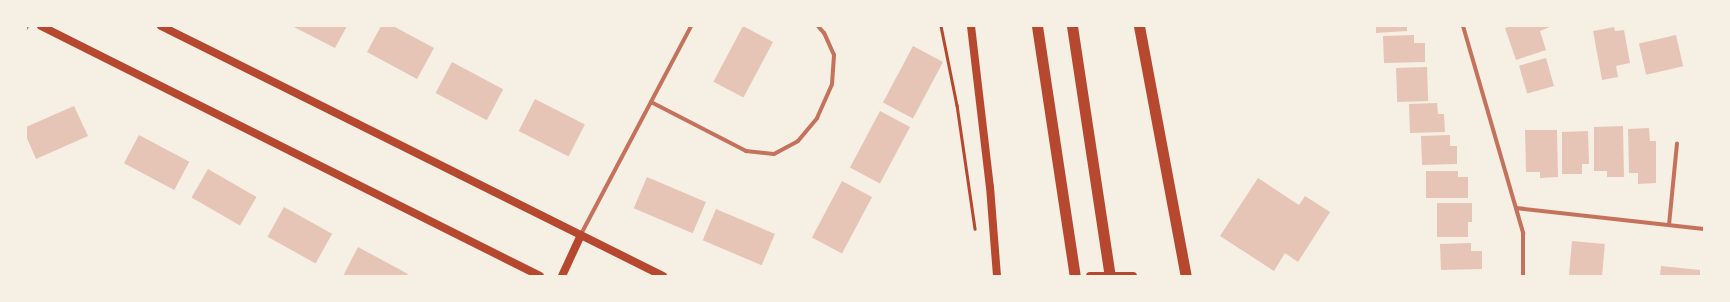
<!DOCTYPE html>
<html>
<head>
<meta charset="utf-8">
<style>
  body { margin:0 }
  #map { position:relative; width:1730px; height:302px; overflow:hidden; background:#f6efe4; font-family:"Public Sans",sans-serif }
  div>[style] { position:absolute }
  .building>* { inset:0; background:#e6c5b7; transform-origin:0 0 }
  .path>* { height:2.5px; margin:-1.25px; padding:0 1.25px; transform-origin:1.25px; border-radius:1.25px; background:#b5482f }
  .minor>* { height:4px; margin:-2px; padding:0 2px; transform-origin:2px; border-radius:2px; background:#c5725c }
  .secondary>* { height:8px; margin:-4px; padding:0 4px; transform-origin:4px; border-radius:4px; background:#b5482f }
  .trunk>* { height:11px; margin:-5.5px; padding:0 5.5px; transform-origin:5.5px; border-radius:5.5px; background:#b5482f }
  span { translate:-50% -50%; white-space:nowrap; text-align:center; line-height:1.15; -webkit-text-stroke:3px #f6efe4; paint-order:stroke }
  .frame { position:absolute; inset:0; border:27px solid #f6efe4; pointer-events:none }
</style>
</head>
<body>
<div id="map">
  <div class="building">
    <div style="clip-path:polygon(292px 26px,347px 26px,335px 48px)"></div>
    <div style="clip-path:polygon(381px 26px,393px 26px,434px 48px,417px 79px,367px 52px)"></div>
    <div style="left:743px;top:26px;width:34px;height:63px;rotate:28deg"></div>
    <div style="clip-path:polygon(1376px 26px,1407px 26px,1407px 31px,1376px 33px)"></div>
    <div style="clip-path:polygon(1512px 26px,1552px 26px,1540px 31px,1546px 50px,1516px 60px,1505px 28px)"></div>
    <div style="clip-path:polygon(1614px 27px,1615px 31px,1624px 30px,1630px 63px,1616px 66px,1618px 77px,1602px 80px,1593px 31px)"></div>
    <div style="clip-path:polygon(1414px 35px,1414px 43px,1425px 43px,1425px 62px,1384px 63px,1383px 36px)"></div>
    <div style="left:1676px;top:35px;width:32px;height:38px;rotate:77deg"></div>
    <div style="left:913px;top:46px;width:34px;height:64px;rotate:28deg"></div>
    <div style="left:1546px;top:58px;width:29px;height:28px;rotate:74deg"></div>
    <div style="left:452px;top:62px;width:58px;height:35px;rotate:28deg"></div>
    <div style="left:1427px;top:67px;width:34px;height:31px;rotate:88deg"></div>
    <div style="left:535px;top:99px;width:56px;height:36px;rotate:27deg"></div>
    <div style="clip-path:polygon(1437px 103px,1438px 114px,1444px 114px,1445px 132px,1410px 133px,1409px 104px)"></div>
    <div style="clip-path:polygon(74px 106px,88px 136px,36px 159px,26px 136px,26px 127px)"></div>
    <div style="left:880px;top:111px;width:34px;height:64px;rotate:28deg"></div>
    <div style="clip-path:polygon(1623px 126px,1624px 177px,1607px 177px,1607px 171px,1594px 171px,1594px 127px)"></div>
    <div style="clip-path:polygon(1649px 128px,1650px 141px,1656px 141px,1656px 183px,1638px 184px,1638px 173px,1629px 173px,1628px 129px)"></div>
    <div style="clip-path:polygon(1525px 130px,1557px 130px,1558px 177px,1540px 178px,1540px 172px,1526px 172px)"></div>
    <div style="clip-path:polygon(1588px 131px,1589px 164px,1582px 164px,1582px 174px,1562px 174px,1562px 132px)"></div>
    <div style="left:139px;top:135px;width:57px;height:32px;rotate:28deg"></div>
    <div style="clip-path:polygon(1450px 135px,1450px 146px,1457px 146px,1457px 164px,1422px 165px,1421px 136px)"></div>
    <div style="left:208px;top:169px;width:56px;height:33px;rotate:30deg"></div>
    <div style="clip-path:polygon(1426px 171px,1458px 171px,1458px 177px,1468px 177px,1468px 198px,1426px 198px)"></div>
    <div style="left:647px;top:177px;width:64px;height:34px;rotate:23deg"></div>
    <div style="clip-path:polygon(1258px 178px,1299px 205px,1305px 196px,1330px 212px,1298px 262px,1285px 253px,1274px 271px,1220px 236px)"></div>
    <div style="left:842px;top:181px;width:34px;height:64px;rotate:28deg"></div>
    <div style="clip-path:polygon(1437px 203px,1472px 203px,1472px 222px,1468px 222px,1468px 237px,1437px 237px)"></div>
    <div style="left:284px;top:207px;width:55px;height:34px;rotate:29deg"></div>
    <div style="left:716px;top:209px;width:64px;height:34px;rotate:23deg"></div>
    <div style="left:1572px;top:241px;width:33px;height:35px;rotate:5deg"></div>
    <div style="clip-path:polygon(1471px 243px,1471px 251px,1482px 251px,1482px 269px,1441px 270px,1440px 244px)"></div>
    <div style="clip-path:polygon(358px 247px,408px 274px,406px 276px,343px 276px)"></div>
    <div style="clip-path:polygon(1661px 266px,1700px 270px,1700px 276px,1660px 276px)"></div>
  </div>
  <div class="path">
    <div style="left:941px;top:26px;width:81px;rotate:78.6deg"></div>
    <div style="left:957px;top:105px;width:125px;rotate:81.7deg"></div>
  </div>
  <div class="minor">
    <div style="left:1463px;top:26px;width:216px;rotate:73.8deg"></div>
    <div style="left:1523px;top:233px;width:43px;rotate:90deg"></div>
    <div style="left:26px;top:28px;width:2px;rotate:-63deg"></div>
    <div style="left:651px;top:102px;width:107px;rotate:27.3deg"></div>
    <div style="left:746px;top:151px;width:28px;rotate:6deg"></div>
    <div style="left:774px;top:154px;width:27px;rotate:-28deg"></div>
    <div style="left:798px;top:141px;width:30px;rotate:-50deg"></div>
    <div style="left:817px;top:118px;width:37px;rotate:-66deg"></div>
    <div style="left:832px;top:84px;width:29px;rotate:-86deg"></div>
    <div style="left:834px;top:55px;width:24px;rotate:-114deg"></div>
    <div style="left:824px;top:33px;width:9px;rotate:-131deg"></div>
    <div style="left:1516px;top:208px;width:189px;rotate:6.4deg"></div>
    <div style="left:1669px;top:225px;width:82px;rotate:-84.4deg"></div>
    <div style="left:580px;top:236px;width:238px;rotate:-62.1deg"></div>
  </div>
  <div class="secondary">
    <div style="left:41px;top:26px;width:558px;rotate:26.61deg"></div>
    <div style="left:161px;top:26px;width:561px;rotate:26.47deg"></div>
    <div style="left:971px;top:26px;width:162px;rotate:83.3deg"></div>
    <div style="left:990px;top:187px;width:89px;rotate:85.5deg"></div>
    <div style="left:562px;top:276px;width:43px;rotate:-65.2deg"></div>
    <div style="left:1090px;top:276px;width:43px"></div>
  </div>
  <div class="trunk">
    <div style="left:1037px;top:26px;width:253px;rotate:81.4deg"></div>
    <div style="left:1072px;top:26px;width:253px;rotate:81.4deg"></div>
    <div style="left:1139px;top:26px;width:254px;rotate:79.4deg"></div>
  </div>
  <div class="frame"></div>
</div>
</body>
</html>
